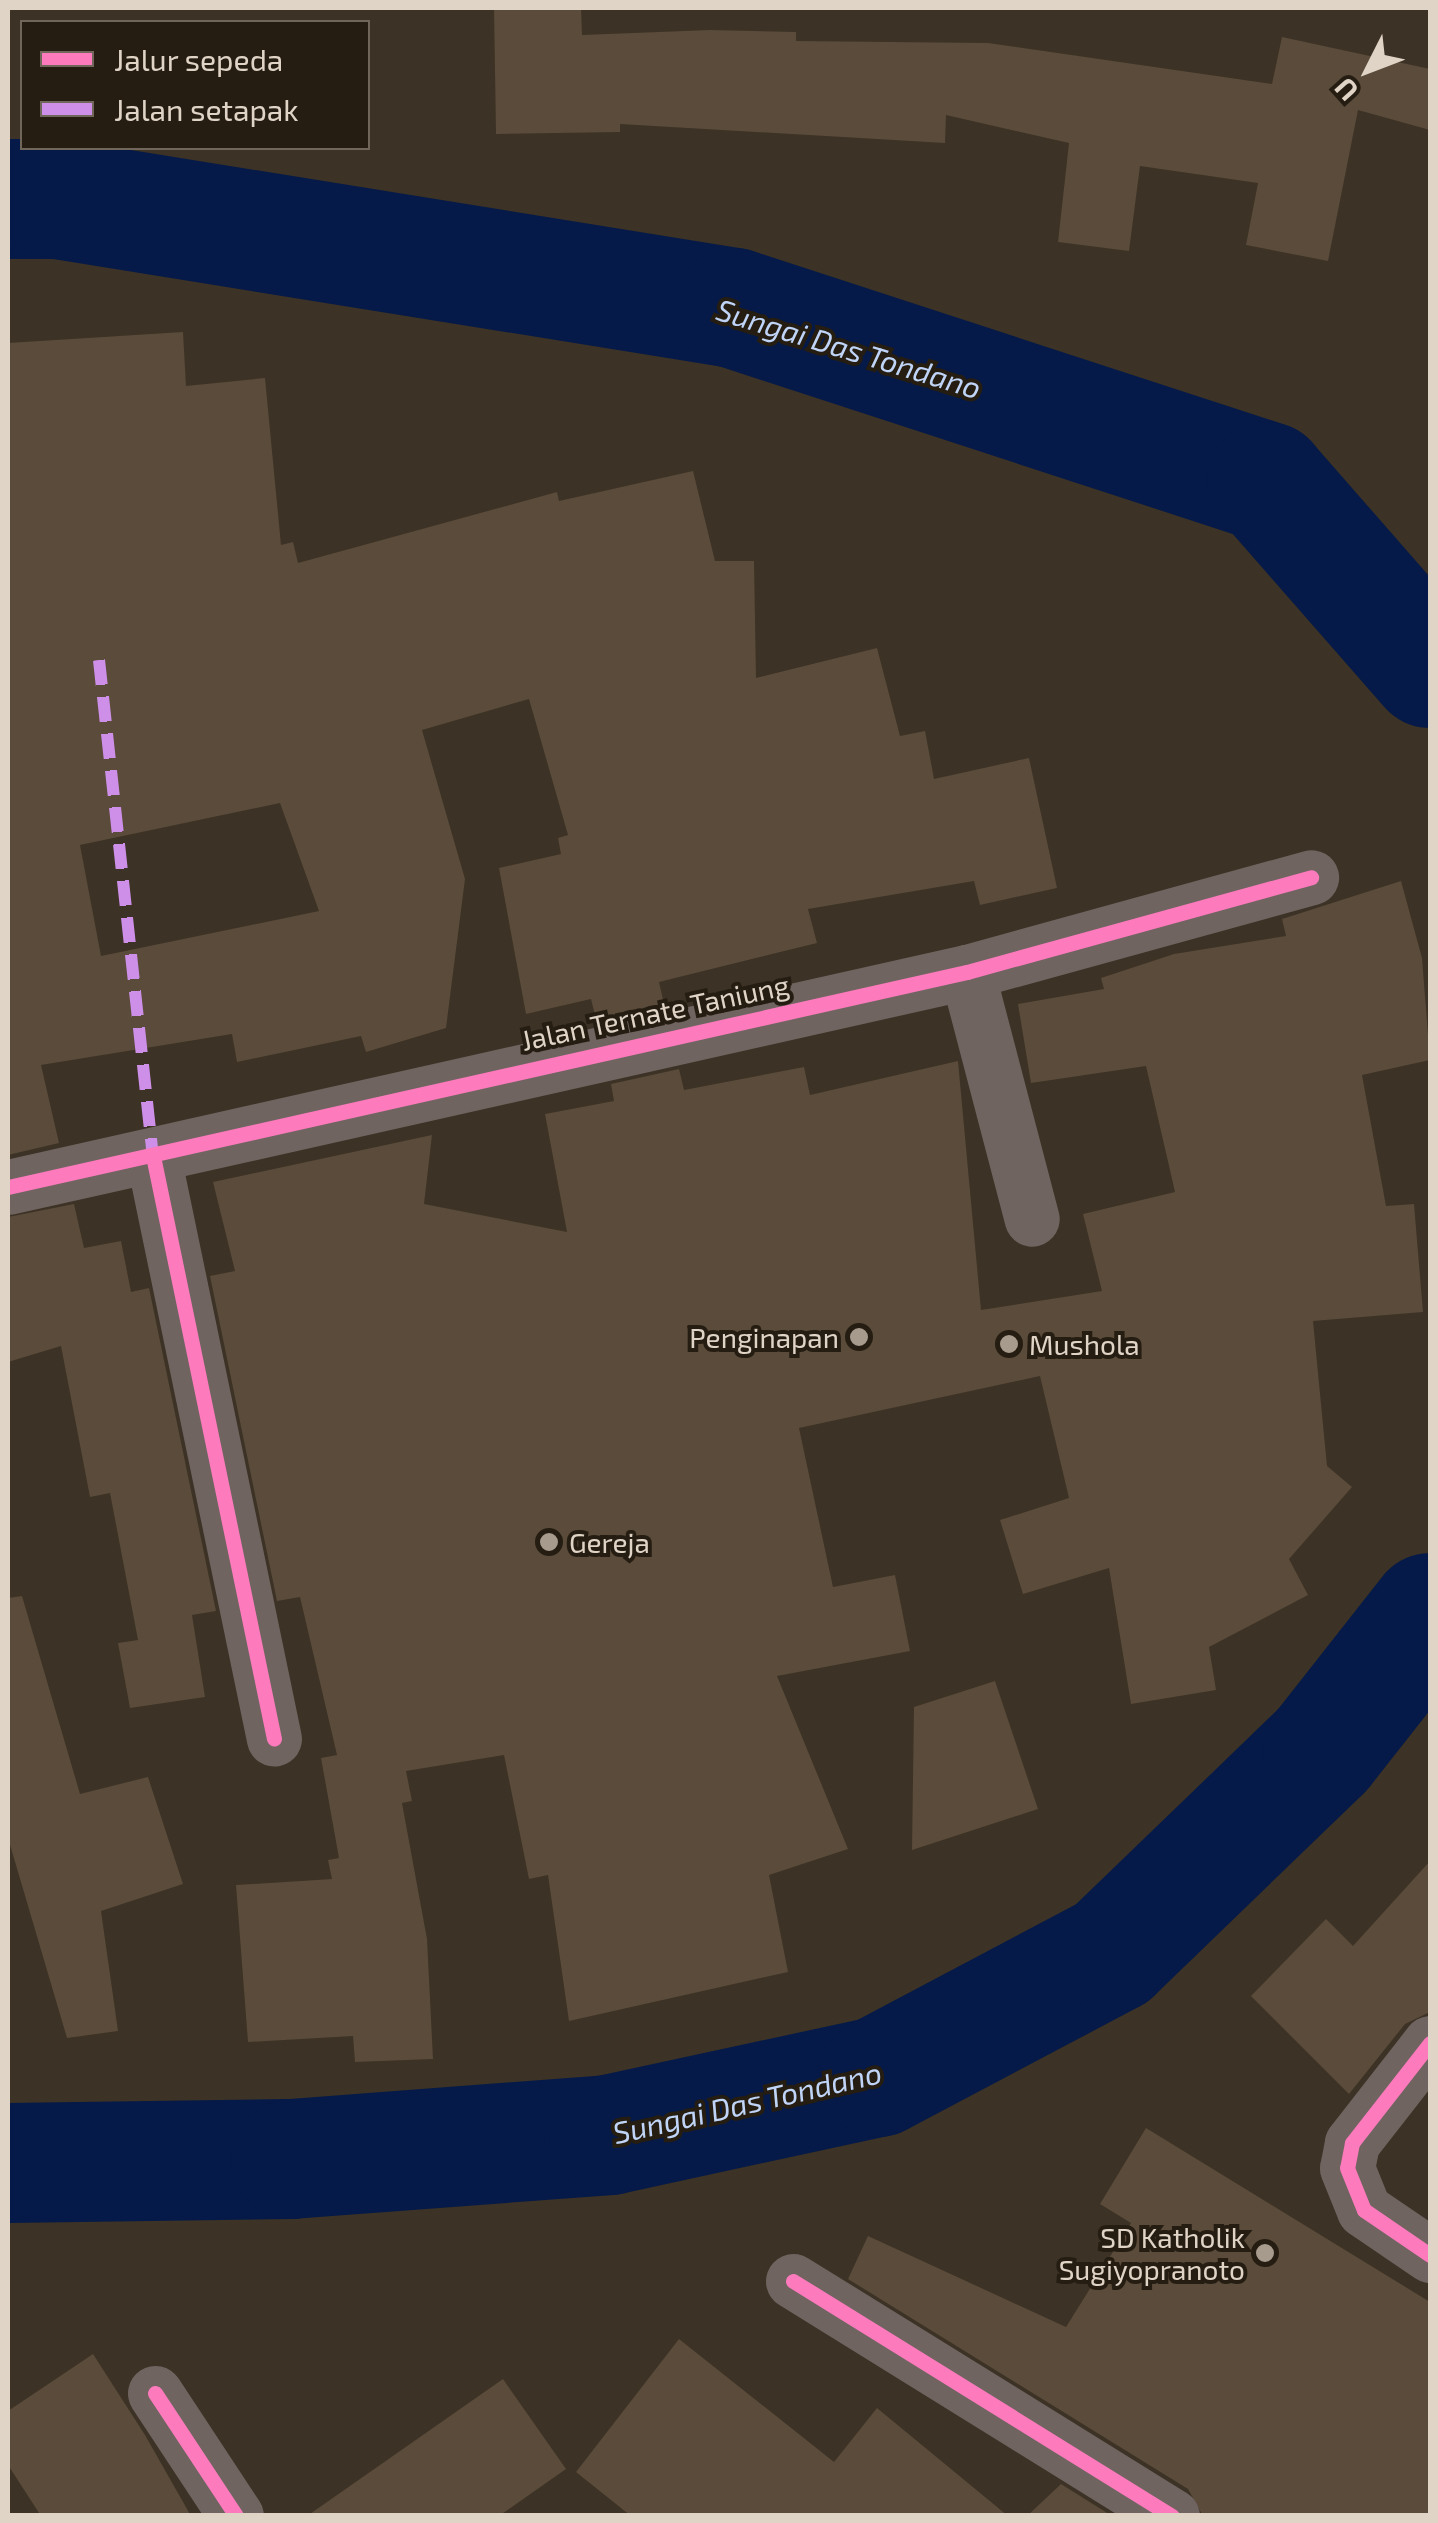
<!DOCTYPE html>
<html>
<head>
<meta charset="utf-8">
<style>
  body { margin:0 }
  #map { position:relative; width:1438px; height:2523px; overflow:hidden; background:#3c3225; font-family:"Exo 2",sans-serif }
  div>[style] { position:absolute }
  .river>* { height:120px; margin:-60px; padding:0 60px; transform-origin:60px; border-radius:60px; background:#051a48 }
  .building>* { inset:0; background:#5a4b3a }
  .minor>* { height:55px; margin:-27.5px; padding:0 27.5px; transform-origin:27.5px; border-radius:27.5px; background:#706460 }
  .quiet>* { height:12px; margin-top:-6px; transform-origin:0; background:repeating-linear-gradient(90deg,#ce8fe9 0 25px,transparent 0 37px) }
  .cycleway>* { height:15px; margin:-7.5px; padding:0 7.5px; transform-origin:7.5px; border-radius:7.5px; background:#fd7abc }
  .dots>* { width:28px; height:28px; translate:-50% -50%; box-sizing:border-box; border:5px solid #251d12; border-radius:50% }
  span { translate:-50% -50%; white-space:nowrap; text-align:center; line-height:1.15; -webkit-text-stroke:8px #251d12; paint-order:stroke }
  .street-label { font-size:28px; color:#e0d4c7 }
  .poi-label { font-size:28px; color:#e0d4c7 }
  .right { translate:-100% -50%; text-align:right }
  .left { translate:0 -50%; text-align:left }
  .water-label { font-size:30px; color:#bfd4f6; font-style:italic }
  .frame { position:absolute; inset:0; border:10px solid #e0d4c7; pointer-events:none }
  .legend { position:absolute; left:20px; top:20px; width:350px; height:130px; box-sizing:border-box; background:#251d12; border:2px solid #70665a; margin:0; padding:12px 18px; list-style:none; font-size:30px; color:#e0d4c7 }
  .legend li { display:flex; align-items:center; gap:20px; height:50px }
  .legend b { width:50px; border:2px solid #70665a }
  .north { position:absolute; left:1318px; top:20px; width:100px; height:100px; -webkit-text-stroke:8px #251d12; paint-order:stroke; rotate:228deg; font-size:28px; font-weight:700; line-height:40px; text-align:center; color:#e0d4c7 }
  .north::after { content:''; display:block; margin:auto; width:35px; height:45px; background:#e0d4c7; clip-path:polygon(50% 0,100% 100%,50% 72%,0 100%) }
</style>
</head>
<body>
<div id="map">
  <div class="river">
    <div style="left:8px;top:199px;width:50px"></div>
    <div style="left:58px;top:199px;width:685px;rotate:9.16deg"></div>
    <div style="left:734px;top:308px;width:561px;rotate:18.08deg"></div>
    <div style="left:1267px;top:482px;width:247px;rotate:48.8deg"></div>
    <div style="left:8px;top:2163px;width:283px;rotate:-0.8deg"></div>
    <div style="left:291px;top:2159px;width:319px;rotate:-4.3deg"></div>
    <div style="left:609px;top:2135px;width:275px;rotate:-12.2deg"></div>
    <div style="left:878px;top:2077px;width:265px;rotate:-27.9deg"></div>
    <div style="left:1112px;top:1953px;width:293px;rotate:-44deg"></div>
    <div style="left:1323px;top:1749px;width:173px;rotate:-51.8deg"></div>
  </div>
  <div class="building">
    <div style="clip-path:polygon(494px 8px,581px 8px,582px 35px,710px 30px,796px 32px,796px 41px,988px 43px,1272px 84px,1282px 37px,1430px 69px,1430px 130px,1358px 110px,1328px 261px,1246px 245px,1258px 183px,1140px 166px,1129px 251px,1058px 242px,1069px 143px,946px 115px,945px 143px,620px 124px,620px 132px,496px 134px)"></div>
    <div style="clip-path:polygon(evenodd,183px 332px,186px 386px,265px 378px,281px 545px,293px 542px,298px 563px,557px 492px,559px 501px,693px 471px,715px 561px,754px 561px,756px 678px,877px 648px,900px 736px,925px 731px,934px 779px,1029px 758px,1057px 888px,980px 905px,974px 881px,808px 909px,817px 943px,659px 982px,665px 1008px,597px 1023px,591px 999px,526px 1014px,499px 868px,561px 854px,558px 838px,568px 835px,529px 699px,422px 730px,465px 879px,446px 1028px,366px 1052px,361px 1036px,237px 1062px,232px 1034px,41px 1065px,59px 1143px,8px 1155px,8px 343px,183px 332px,280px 803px,319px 911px,101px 956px,80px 845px,280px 803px)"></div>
    <div style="clip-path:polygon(1401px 881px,1422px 958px,1430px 1060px,1362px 1075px,1386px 1206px,1414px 1204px,1423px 1312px,1313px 1321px,1327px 1466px,1352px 1487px,1289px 1559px,1308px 1595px,1209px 1647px,1216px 1690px,1131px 1704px,1109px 1568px,1023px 1594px,1000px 1520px,1069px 1498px,1040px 1376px,799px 1428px,833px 1587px,895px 1575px,910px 1651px,777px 1676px,848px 1849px,769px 1875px,788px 1972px,569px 2021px,548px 1875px,529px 1879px,504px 1755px,406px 1771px,412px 1801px,402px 1803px,427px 1939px,433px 2059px,355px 2062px,353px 2036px,248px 2042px,236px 1885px,332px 1879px,328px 1860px,339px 1858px,321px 1758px,337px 1755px,300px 1597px,277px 1601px,210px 1276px,235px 1271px,213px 1182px,432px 1135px,424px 1204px,567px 1232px,545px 1114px,614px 1101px,611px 1084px,679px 1069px,684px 1090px,804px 1067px,810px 1095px,958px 1061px,981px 1310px,1102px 1291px,1083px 1214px,1175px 1192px,1146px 1066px,1031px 1083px,1018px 1004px,1104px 989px,1101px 978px,1174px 954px,1286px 936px,1282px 919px)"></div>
    <div style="clip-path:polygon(74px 1204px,84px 1248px,121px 1241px,131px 1292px,149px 1288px,216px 1611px,192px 1615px,205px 1697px,130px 1708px,118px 1643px,138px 1640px,110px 1493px,90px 1497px,61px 1346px,8px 1362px,8px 1217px)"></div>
    <div style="clip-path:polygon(22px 1596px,80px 1794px,148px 1777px,183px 1884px,101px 1911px,118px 2031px,67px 2038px,8px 1838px,8px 1598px)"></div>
    <div style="clip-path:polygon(995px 1681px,1038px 1809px,912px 1850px,914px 1707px)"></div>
    <div style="clip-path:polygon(1430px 1861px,1430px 2012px,1405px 2024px,1349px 2094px,1251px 1996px,1326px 1919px,1353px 1946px)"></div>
    <div style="clip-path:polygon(1146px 2128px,1430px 2302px,1430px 2516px,1203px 2516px,1188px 2489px,848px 2279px,868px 2236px,1066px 2327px,1131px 2223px,1100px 2204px)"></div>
    <div style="clip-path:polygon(679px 2339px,834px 2462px,877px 2408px,1008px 2516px,631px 2516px,576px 2472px)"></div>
    <div style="clip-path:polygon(93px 2354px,145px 2435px,191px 2516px,41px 2516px,8px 2465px,8px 2411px)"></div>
    <div style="clip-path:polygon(503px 2379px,566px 2469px,499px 2516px,307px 2516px)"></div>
    <div style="clip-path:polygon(1061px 2484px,1112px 2516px,1027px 2516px)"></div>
  </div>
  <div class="minor">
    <div style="left:967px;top:972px;width:255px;rotate:75.3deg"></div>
    <div style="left:153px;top:1156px;width:595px;rotate:78.27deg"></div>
    <div style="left:8px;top:1187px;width:983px;rotate:-12.64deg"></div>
    <div style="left:967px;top:972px;width:357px;rotate:-15.4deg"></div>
    <div style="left:1430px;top:2043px;width:127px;rotate:128deg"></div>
    <div style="left:1352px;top:2143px;width:25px;rotate:101deg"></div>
    <div style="left:1347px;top:2168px;width:45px;rotate:68deg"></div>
    <div style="left:1364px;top:2210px;width:80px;rotate:34.3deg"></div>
    <div style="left:793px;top:2281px;width:446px;rotate:31.8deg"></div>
    <div style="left:155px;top:2393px;width:147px;rotate:56.6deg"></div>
  </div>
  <div class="quiet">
    <div style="left:99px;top:660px;width:499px;rotate:83.8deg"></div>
  </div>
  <div class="cycleway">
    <div style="left:153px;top:1156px;width:595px;rotate:78.27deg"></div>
    <div style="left:8px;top:1187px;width:983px;rotate:-12.64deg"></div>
    <div style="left:967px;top:972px;width:357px;rotate:-15.4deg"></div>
    <div style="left:1430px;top:2043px;width:127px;rotate:128deg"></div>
    <div style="left:1352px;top:2143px;width:25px;rotate:101deg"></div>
    <div style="left:1347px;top:2168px;width:45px;rotate:68deg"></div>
    <div style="left:1364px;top:2210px;width:80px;rotate:34.3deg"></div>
    <div style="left:793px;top:2281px;width:446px;rotate:31.8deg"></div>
    <div style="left:155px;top:2393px;width:147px;rotate:56.6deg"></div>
  </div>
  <div class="dots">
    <div style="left:859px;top:1337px;background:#a79b8e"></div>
    <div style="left:1009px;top:1344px;background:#a79b8e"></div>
    <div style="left:549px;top:1542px;background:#a79b8e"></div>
    <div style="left:1265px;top:2253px;background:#a79b8e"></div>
  </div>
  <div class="street-label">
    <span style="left:655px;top:1012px;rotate:-12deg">Jalan Ternate Taniung</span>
  </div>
  <div class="poi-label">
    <span class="right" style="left:839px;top:1337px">Penginapan</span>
    <span class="left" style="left:1029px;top:1344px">Mushola</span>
    <span class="left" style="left:569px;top:1542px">Gereja</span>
    <span class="right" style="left:1245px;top:2253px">SD Katholik<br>Sugiyopranoto</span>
  </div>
  <div class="water-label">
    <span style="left:849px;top:348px;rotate:17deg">Sungai Das Tondano</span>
    <span style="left:747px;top:2102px;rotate:-13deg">Sungai Das Tondano</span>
  </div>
  <div class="frame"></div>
  <ul class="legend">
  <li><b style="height:12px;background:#fd7abc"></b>Jalur sepeda</li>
  <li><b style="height:12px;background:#ce8fe9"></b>Jalan setapak</li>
  </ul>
  <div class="north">U</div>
</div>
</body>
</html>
